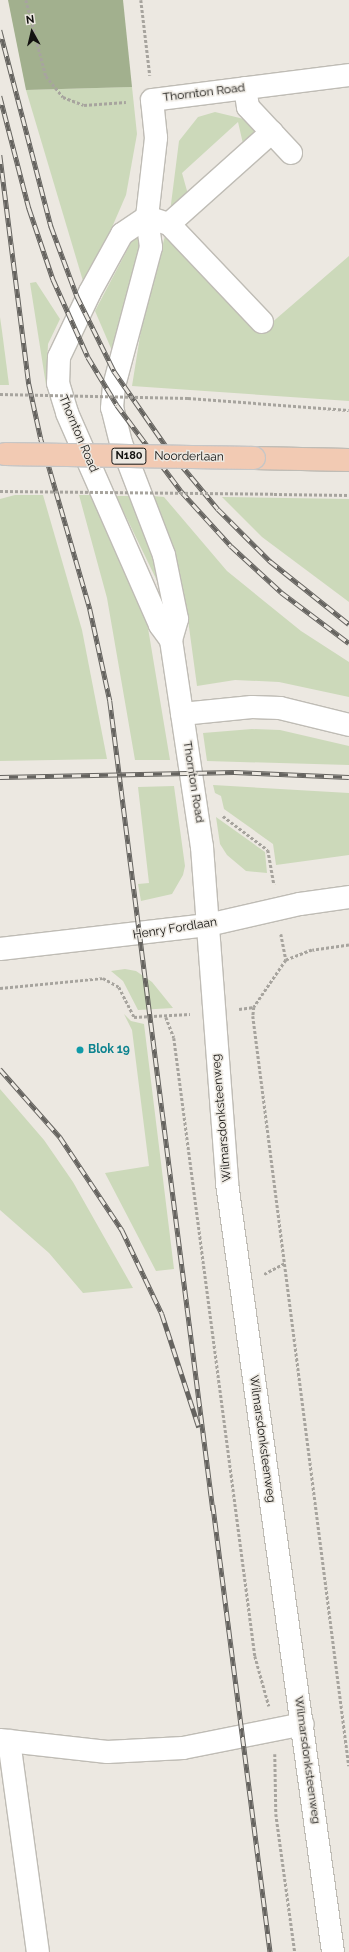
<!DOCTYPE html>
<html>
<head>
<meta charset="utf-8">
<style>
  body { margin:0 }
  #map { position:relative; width:349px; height:1952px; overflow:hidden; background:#ece8e1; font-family:Raleway,sans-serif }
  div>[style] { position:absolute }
  .green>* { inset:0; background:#ccd9ba }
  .forest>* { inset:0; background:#a2b08e }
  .path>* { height:2.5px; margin-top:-1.25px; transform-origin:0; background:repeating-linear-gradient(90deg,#a7a49e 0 3px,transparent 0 5px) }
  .roads { filter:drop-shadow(1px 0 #bfbcb5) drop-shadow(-1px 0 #bfbcb5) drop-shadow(0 1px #bfbcb5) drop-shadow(0 -1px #bfbcb5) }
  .minor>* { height:22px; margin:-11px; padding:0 11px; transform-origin:11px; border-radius:11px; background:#fff }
  .major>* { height:22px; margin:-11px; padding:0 11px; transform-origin:11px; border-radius:11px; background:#f2cab3 }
  .rail>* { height:4.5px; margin-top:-2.25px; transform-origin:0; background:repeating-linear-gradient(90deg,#ece8e1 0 9px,#65635f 0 18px); box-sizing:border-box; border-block:1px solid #65635f }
  .path-bridge>* { height:2.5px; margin-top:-1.25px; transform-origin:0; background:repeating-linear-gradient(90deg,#a7a49e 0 3px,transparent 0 5px) }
  .bridges { filter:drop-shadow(1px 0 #c6c6c6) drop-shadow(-1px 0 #c6c6c6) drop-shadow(0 1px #c6c6c6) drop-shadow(0 -1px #c6c6c6) }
  .major-bridge>* { height:22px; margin:-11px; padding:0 11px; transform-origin:11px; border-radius:11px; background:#f2cab3 }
  .dots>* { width:11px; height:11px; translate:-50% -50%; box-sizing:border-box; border:2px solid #ece8e1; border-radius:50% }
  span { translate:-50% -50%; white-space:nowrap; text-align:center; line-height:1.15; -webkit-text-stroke:3px #ece8e1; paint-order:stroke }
  .shield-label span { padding:1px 3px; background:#ece8e1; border:1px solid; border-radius:3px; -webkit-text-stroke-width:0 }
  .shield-label { font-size:11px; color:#131210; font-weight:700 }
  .street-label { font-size:12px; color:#131210 }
  .culture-label { font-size:12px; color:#0d838f; font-weight:700 }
  .left { translate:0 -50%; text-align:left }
  .north { position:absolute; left:12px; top:12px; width:40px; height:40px; -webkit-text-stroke:3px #ece8e1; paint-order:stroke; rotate:352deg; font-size:11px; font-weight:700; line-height:16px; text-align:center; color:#131210 }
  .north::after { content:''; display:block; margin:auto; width:14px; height:18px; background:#131210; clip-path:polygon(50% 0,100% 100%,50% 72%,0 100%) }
</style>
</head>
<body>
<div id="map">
  <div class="green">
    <div style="clip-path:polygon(132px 87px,137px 134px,126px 195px,103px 248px,83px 281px,26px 90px)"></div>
    <div style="clip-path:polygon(215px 112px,244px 119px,258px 135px,244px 148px,238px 122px,182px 173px,189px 198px,170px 212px,179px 141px,198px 117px)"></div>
    <div style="clip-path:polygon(166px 232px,262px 331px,349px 256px,349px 401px,132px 386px,141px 330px)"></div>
    <div style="clip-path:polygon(139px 234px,142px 240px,113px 353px,95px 311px,134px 237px)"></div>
    <div style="clip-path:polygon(36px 282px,60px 319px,48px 344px,46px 385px,30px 283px)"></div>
    <div style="clip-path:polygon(0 317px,2px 331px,9px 385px,0 385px)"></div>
    <div style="clip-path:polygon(15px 495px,43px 495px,82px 630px,107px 759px,0 761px,0 499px)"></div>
    <div style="clip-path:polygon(79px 495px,93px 495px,146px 616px,170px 760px,135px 760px,107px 598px)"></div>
    <div style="clip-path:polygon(116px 496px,130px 496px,157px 564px,160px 587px)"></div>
    <div style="clip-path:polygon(153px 496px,164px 497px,227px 571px,301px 631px,349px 662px,349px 697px,279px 682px,235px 680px,197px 686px,186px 605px)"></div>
    <div style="clip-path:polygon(222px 497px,349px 499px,349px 602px,262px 537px)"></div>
    <div style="clip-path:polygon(252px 729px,280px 730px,349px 746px,349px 765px,207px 761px,203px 733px)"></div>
    <div style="clip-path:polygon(213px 785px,349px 793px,349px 855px,276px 865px,273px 844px,224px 809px,221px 796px,215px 793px)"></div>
    <div style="clip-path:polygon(174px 786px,185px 866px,183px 875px,172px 894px,141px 901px,138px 884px,149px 883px,138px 787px)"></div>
    <div style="clip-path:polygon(216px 817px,265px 852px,267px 873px,246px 871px,227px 855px,220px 844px)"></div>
    <div style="clip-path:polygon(125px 969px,136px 971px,152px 982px,173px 1008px,138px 1010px,123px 981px,111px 971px)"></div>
    <div style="clip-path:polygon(124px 1014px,131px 1021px,144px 1024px,174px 1269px,156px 1271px,105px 1173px,149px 1166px,132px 1030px)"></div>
    <div style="clip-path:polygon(0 1089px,44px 1140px,73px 1182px,133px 1288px,83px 1293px,49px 1253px,0 1210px)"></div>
  </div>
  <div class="forest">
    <div style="clip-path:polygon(8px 0,123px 0,132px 87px,26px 90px)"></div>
  </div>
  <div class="path">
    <div style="left:26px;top:0;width:79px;rotate:75.3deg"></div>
    <div style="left:46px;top:76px;width:27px;rotate:51deg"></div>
    <div style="left:63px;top:97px;width:22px;rotate:21deg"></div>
    <div style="left:84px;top:105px;width:42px;rotate:-4.1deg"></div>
    <div style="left:141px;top:0;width:76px;rotate:83.2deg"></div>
    <div style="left:188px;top:398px;width:161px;rotate:4.3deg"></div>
    <div style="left:274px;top:494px;width:75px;rotate:0.8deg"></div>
    <div style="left:223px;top:816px;width:56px;rotate:37.1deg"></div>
    <div style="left:268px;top:850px;width:35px;rotate:80deg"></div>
    <div style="left:281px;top:934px;width:26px;rotate:79deg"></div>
    <div style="left:349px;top:945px;width:37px;rotate:172deg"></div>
    <div style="left:312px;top:950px;width:28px;rotate:159deg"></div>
    <div style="left:286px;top:960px;width:57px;rotate:124.2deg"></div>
    <div style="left:254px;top:1007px;width:9px;rotate:96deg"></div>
    <div style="left:253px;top:1016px;width:756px;rotate:82.71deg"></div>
    <div style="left:0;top:988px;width:103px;rotate:-5.5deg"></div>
    <div style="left:103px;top:978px;width:18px;rotate:29deg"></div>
    <div style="left:119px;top:987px;width:34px;rotate:63deg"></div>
    <div style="left:134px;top:1017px;width:56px;rotate:-3.1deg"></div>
    <div style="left:239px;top:1009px;width:15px;rotate:-8deg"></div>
    <div style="left:166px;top:1017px;width:22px;rotate:69deg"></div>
    <div style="left:174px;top:1038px;width:623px;rotate:82.53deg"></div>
    <div style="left:255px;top:1656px;width:52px;rotate:74.4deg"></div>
    <div style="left:264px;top:1274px;width:24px;rotate:-28deg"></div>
    <div style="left:275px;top:1754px;width:60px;rotate:89deg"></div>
    <div style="left:276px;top:1814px;width:139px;rotate:82.2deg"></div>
  </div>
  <div class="roads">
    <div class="minor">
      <div style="left:245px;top:88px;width:19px;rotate:81deg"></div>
      <div style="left:248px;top:107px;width:63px;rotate:46.9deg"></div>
      <div style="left:147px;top:217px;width:30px;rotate:146deg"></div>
      <div style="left:122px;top:234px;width:66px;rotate:118.9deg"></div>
      <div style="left:90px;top:292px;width:72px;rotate:115.5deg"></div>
      <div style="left:59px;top:357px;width:26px;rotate:92deg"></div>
      <div style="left:58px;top:383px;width:31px;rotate:73deg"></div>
      <div style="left:67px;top:413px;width:232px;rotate:66.3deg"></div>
      <div style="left:160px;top:625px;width:19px;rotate:54deg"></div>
      <div style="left:171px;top:640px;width:209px;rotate:81.5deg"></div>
      <div style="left:202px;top:847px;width:337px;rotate:85.7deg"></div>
      <div style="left:227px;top:1183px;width:776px;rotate:82.15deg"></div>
      <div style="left:147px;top:217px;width:23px;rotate:18deg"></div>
      <div style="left:169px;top:224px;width:138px;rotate:-41.8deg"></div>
      <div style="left:169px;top:224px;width:135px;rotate:46.5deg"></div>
      <div style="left:171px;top:640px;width:22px;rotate:-74deg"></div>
      <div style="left:177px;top:619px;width:65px;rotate:-101.5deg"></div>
      <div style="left:164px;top:555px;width:120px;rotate:-111deg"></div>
      <div style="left:121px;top:443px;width:36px;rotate:-104deg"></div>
      <div style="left:112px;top:408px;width:22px;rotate:-85deg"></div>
      <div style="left:114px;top:386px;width:144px;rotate:-75.1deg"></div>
      <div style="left:151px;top:247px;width:30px;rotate:-98deg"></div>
      <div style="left:147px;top:217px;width:80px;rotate:-83.5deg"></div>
      <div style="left:156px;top:138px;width:38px;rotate:-96deg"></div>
      <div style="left:152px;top:100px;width:199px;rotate:-7.2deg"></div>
      <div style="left:182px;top:714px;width:70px;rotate:-5.7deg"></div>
      <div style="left:252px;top:707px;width:28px;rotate:2deg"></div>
      <div style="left:280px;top:708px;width:71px;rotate:13.8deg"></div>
      <div style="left:0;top:949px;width:209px;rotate:-6.6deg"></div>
      <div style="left:208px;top:925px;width:94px;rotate:-12.9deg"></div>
      <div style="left:300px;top:904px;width:49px;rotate:-8.1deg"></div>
      <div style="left:0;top:1740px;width:108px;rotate:6.4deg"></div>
      <div style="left:107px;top:1752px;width:76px;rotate:-3deg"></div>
      <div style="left:183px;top:1748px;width:122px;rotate:-11.3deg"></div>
      <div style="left:9px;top:1741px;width:213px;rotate:82.2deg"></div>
    </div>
    <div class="major">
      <div style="left:254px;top:458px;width:95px;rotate:1.2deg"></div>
    </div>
  </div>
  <div class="rail">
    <div style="left:0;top:30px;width:203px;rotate:75.4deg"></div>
    <div style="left:51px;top:226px;width:75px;rotate:69.6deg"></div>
    <div style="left:77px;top:296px;width:84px;rotate:63.7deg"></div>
    <div style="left:114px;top:371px;width:95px;rotate:55.3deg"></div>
    <div style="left:168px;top:449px;width:78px;rotate:50.2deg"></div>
    <div style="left:218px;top:509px;width:74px;rotate:45deg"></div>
    <div style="left:270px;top:561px;width:101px;rotate:38.6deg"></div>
    <div style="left:0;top:96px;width:116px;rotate:75.5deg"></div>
    <div style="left:29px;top:208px;width:75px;rotate:71.3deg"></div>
    <div style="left:53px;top:279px;width:85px;rotate:65.8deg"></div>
    <div style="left:88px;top:357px;width:56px;rotate:58.9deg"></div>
    <div style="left:117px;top:405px;width:107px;rotate:53.3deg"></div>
    <div style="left:181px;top:491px;width:74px;rotate:47.7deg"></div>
    <div style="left:231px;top:546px;width:68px;rotate:42.6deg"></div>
    <div style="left:281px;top:592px;width:85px;rotate:36.9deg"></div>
    <div style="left:0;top:155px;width:231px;rotate:82.8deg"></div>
    <div style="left:29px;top:384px;width:56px;rotate:77.7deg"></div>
    <div style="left:41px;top:439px;width:177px;rotate:73.9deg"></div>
    <div style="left:90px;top:609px;width:94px;rotate:77.7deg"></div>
    <div style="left:110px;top:701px;width:816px;rotate:82.74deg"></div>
    <div style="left:0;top:777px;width:234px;rotate:-1.2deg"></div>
    <div style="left:234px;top:772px;width:115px;rotate:2.5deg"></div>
    <div style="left:0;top:1069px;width:91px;rotate:48.6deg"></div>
    <div style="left:60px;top:1137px;width:112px;rotate:56.3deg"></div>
    <div style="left:122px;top:1230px;width:93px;rotate:64.5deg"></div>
    <div style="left:162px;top:1314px;width:119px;rotate:71.9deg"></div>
    <div style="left:213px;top:1505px;width:451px;rotate:82.7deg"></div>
  </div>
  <div class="path-bridge">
    <div style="left:0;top:394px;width:188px;rotate:1.2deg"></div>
    <div style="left:0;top:491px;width:274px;rotate:0.6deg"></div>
  </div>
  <div class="bridges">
    <div class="major-bridge">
      <div style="left:5px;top:454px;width:249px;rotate:0.9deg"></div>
    </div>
  </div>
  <div class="dots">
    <div style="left:80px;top:1050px;background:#0f9aa8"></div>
  </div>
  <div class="shield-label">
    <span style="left:129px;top:456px">N180</span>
  </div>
  <div class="street-label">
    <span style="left:204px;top:93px;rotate:-7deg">Thornton Road</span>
    <span style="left:78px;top:434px;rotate:67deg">Thornton Road</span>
    <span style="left:189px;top:457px;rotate:1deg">Noorderlaan</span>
    <span style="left:193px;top:782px;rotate:81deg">Thornton Road</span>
    <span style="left:175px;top:929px;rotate:-9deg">Henry Fordlaan</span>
    <span style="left:222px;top:1118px;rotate:-95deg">Wilmarsdonksteenweg</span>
    <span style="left:262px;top:1439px;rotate:82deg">Wilmarsdonksteenweg</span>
    <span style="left:307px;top:1760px;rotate:82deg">Wilmarsdonksteenweg</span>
  </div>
  <div class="culture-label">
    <span class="left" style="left:88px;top:1050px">Blok 19</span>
  </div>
  <div class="north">N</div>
</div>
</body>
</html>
